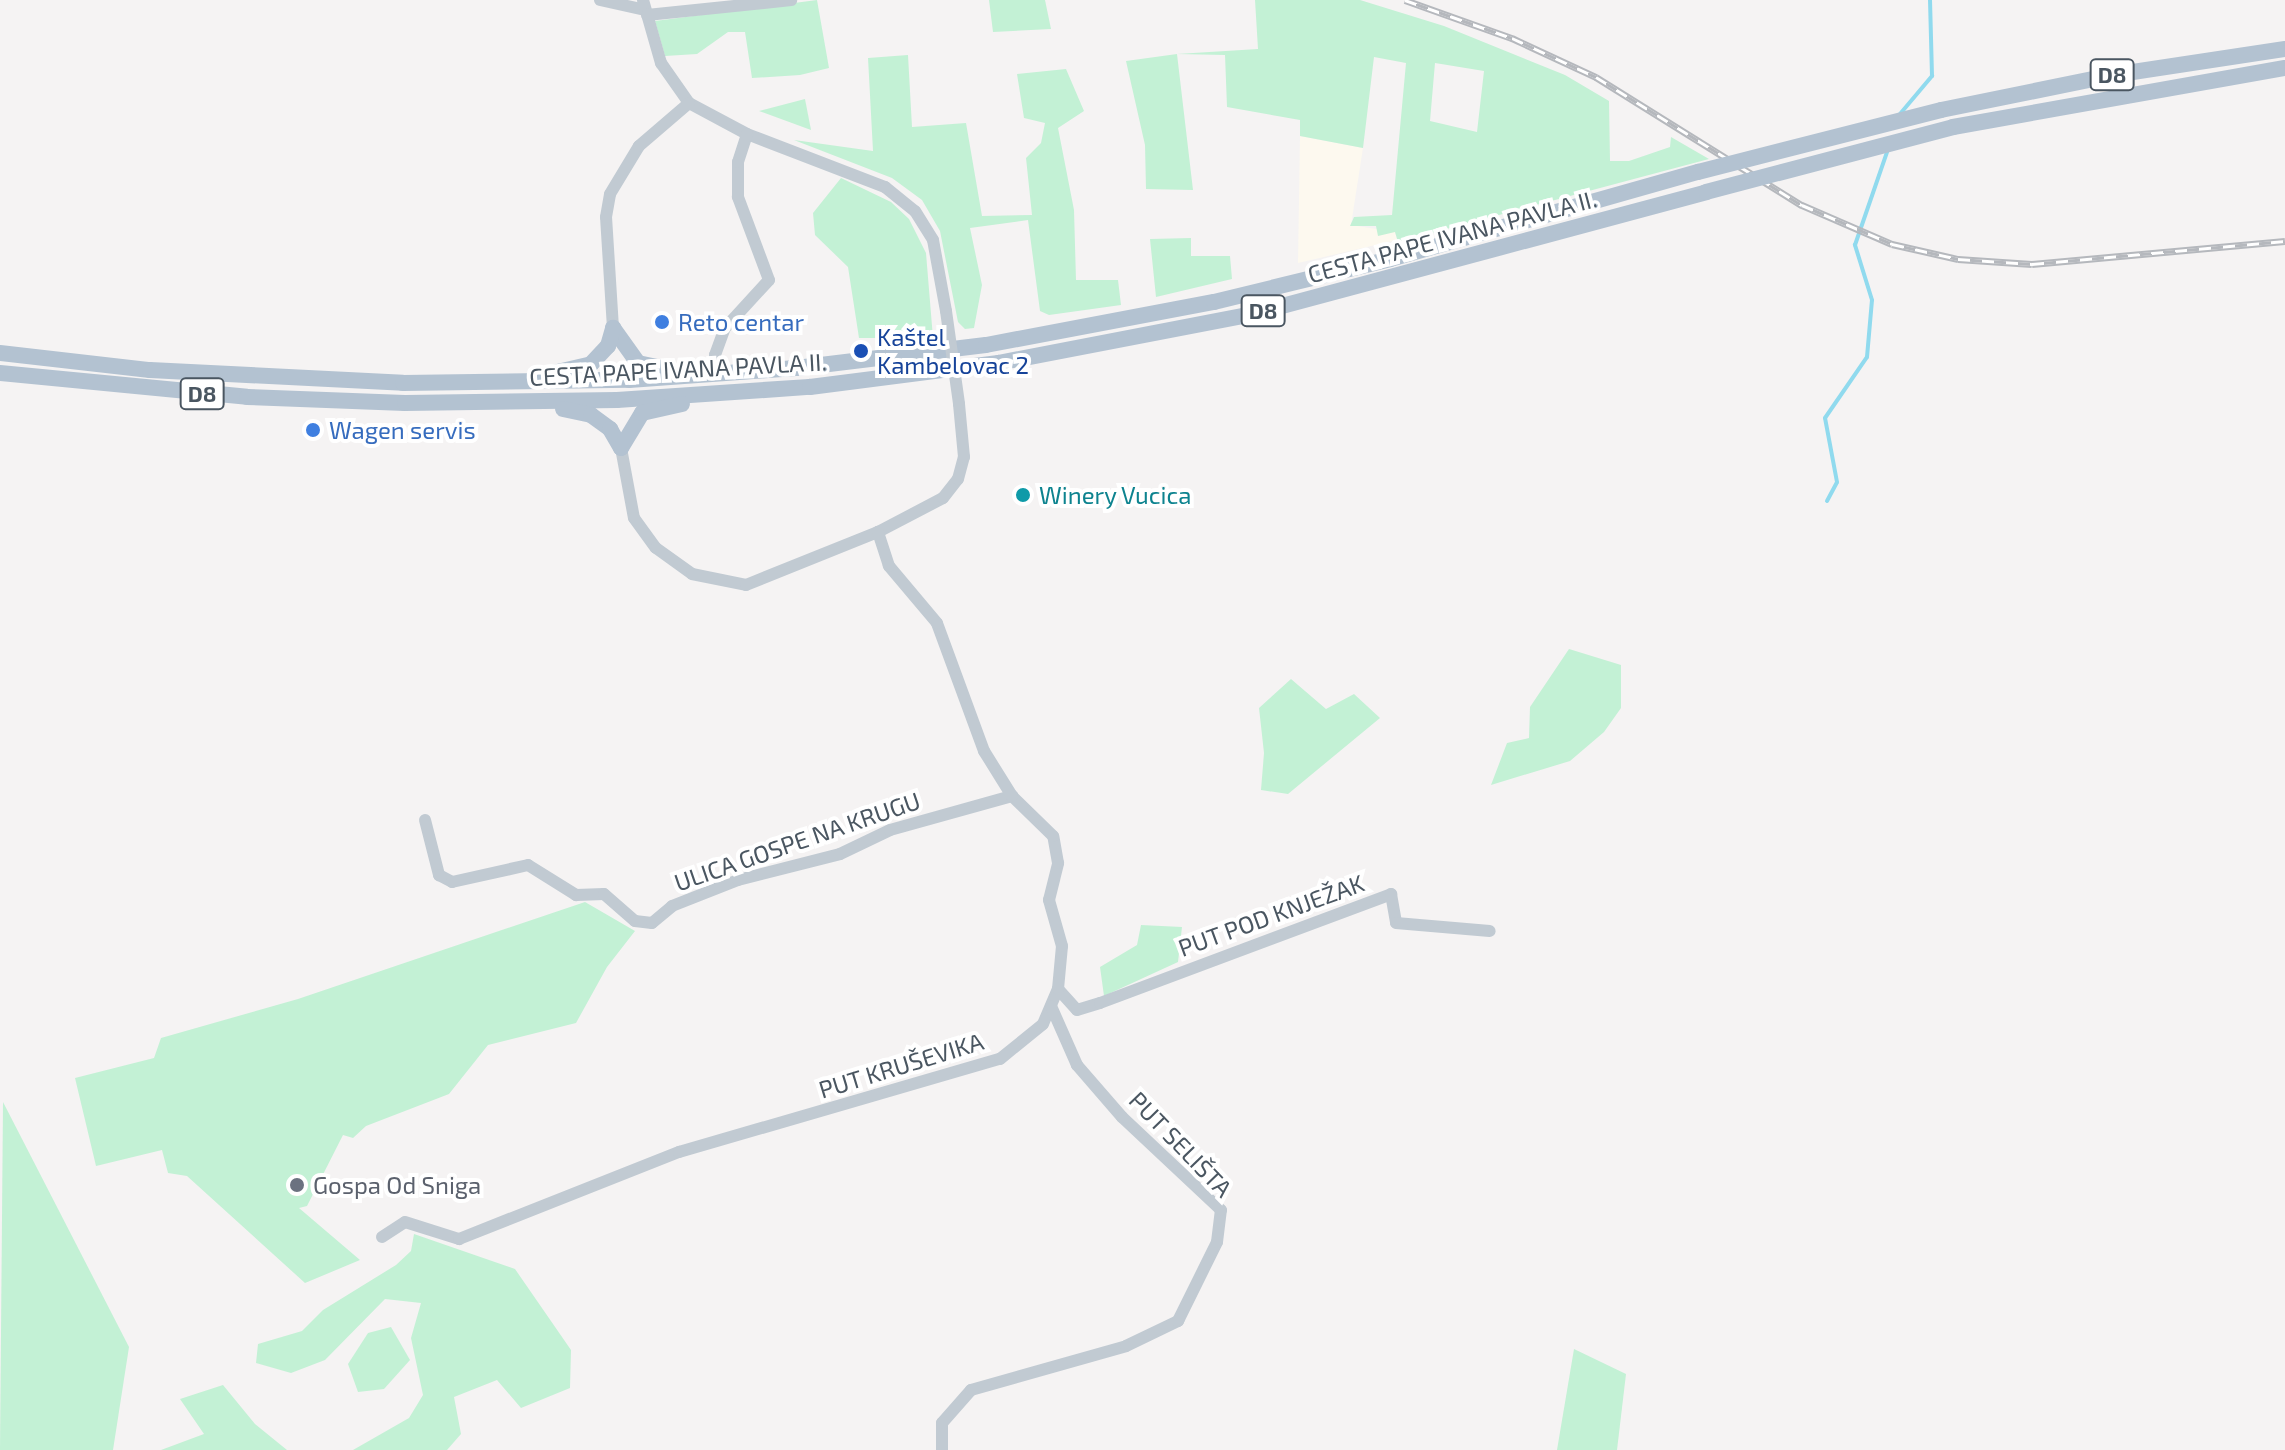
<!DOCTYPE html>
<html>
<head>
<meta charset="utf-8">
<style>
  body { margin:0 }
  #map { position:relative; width:2285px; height:1450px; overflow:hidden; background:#f5f3f3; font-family:"Exo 2",sans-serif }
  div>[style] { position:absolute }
  .commercial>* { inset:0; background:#fdf9ef }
  .green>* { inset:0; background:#c3f1d5 }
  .stream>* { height:4px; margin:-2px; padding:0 2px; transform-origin:2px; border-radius:2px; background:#90daee }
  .minor>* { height:12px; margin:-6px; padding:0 6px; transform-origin:6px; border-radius:6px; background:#c1cad2 }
  .major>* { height:16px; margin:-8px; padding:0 8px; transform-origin:8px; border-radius:8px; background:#b3c2d1 }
  .rail>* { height:7px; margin-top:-3.5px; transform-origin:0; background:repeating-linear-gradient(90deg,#fff 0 12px,#b5b8bd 0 24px); box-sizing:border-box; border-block:2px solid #b5b8bd }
  .minor-bridge>* { height:12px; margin:-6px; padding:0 6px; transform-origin:6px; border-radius:6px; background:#c1cad2 }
  .major-bridge>* { height:16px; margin:-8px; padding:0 8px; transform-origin:8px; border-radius:8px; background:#b3c2d1 }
  .dots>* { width:22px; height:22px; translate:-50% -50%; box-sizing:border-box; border:4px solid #fff; border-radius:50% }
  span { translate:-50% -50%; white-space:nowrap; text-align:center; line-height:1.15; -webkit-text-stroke:8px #fff; paint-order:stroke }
  .shield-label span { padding:2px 6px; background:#fff; border:2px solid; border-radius:6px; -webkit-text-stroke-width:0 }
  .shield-label { font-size:22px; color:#4a5661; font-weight:700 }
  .street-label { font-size:24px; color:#4a5661 }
  .shop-label { font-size:24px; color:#366cbe }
  .left { translate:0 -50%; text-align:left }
  .transit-label { font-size:24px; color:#164399 }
  .culture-label { font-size:24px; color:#0d838f }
  .worship-label { font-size:24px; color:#5b616d }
</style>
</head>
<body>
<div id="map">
  <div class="commercial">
    <div style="clip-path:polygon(1300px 136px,1363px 148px,1351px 225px,1395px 232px,1397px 240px,1298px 263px)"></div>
  </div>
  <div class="green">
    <div style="clip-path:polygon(817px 0,829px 68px,800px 75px,752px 78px,745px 32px,728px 32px,697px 54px,665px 56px,655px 21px)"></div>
    <div style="clip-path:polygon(989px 0,1045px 0,1051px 29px,993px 32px)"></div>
    <div style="clip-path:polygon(evenodd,1255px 0,1360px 0,1444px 26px,1565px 75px,1609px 101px,1610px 161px,1629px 161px,1670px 147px,1671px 137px,1709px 159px,1398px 242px,1395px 232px,1378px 236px,1376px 226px,1350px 226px,1354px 217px,1392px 215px,1406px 63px,1374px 57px,1363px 148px,1300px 136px,1300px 120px,1227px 107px,1225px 55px,1177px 54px,1193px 190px,1146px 189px,1145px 145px,1126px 61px,1177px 54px,1258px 49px,1255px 0,1435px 63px,1484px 71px,1477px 132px,1430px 121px,1435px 63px)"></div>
    <div style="clip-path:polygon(908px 55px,912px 127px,966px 123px,982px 216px,1032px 215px,1026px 158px,1041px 143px,1045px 123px,1024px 118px,1017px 74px,1066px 69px,1084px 111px,1058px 128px,1074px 210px,1076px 280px,1118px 280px,1121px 305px,1049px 315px,1040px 311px,1028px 220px,970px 228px,982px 285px,974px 328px,965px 329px,958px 322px,940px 231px,922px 200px,892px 178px,794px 140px,873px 151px,868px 58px)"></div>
    <div style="clip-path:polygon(805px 99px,811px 130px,759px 111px)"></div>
    <div style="clip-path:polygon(841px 178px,891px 202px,909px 219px,926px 253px,933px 338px,859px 338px,848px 267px,815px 235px,813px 213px)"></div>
    <div style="clip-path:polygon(1191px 238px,1191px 256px,1230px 256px,1232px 279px,1156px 297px,1150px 239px)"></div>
    <div style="clip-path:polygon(1569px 649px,1621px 665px,1621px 708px,1604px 732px,1570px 761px,1491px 785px,1507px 743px,1529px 738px,1530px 707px)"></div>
    <div style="clip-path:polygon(1291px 679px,1326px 709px,1354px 694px,1380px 718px,1288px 794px,1261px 790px,1264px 753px,1259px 708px)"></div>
    <div style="clip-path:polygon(585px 902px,635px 931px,607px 967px,576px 1023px,488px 1045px,449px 1094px,366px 1126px,353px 1138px,343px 1135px,307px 1206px,299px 1208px,360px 1260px,305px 1283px,187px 1176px,168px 1173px,162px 1150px,96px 1166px,75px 1078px,154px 1058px,161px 1038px,298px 999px)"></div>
    <div style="clip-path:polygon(1141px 925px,1182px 927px,1178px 962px,1104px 996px,1100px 967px,1137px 945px)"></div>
    <div style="clip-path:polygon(3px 1102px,129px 1347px,113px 1450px,0 1450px)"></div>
    <div style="clip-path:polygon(414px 1234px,515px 1269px,571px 1350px,570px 1388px,521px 1408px,497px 1380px,454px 1397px,461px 1434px,447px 1450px,353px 1450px,409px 1418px,423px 1395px,411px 1338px,421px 1303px,385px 1299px,325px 1360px,291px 1373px,256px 1363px,258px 1344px,302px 1331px,323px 1310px,396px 1265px,411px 1251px)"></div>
    <div style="clip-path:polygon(391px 1327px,410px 1360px,384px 1389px,358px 1392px,348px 1364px,368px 1333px)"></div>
    <div style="clip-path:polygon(1574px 1349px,1626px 1374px,1617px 1450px,1557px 1450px)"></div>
    <div style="clip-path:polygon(223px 1385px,255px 1424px,287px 1450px,161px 1450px,204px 1434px,180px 1399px)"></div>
  </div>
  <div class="stream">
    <div style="left:1900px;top:114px;width:50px;rotate:-49.9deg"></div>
    <div style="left:1932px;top:76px;width:76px;rotate:-91.5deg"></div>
    <div style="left:1827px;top:501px;width:21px;rotate:-62deg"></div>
    <div style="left:1837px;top:482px;width:65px;rotate:-100.6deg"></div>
    <div style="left:1825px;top:418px;width:74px;rotate:-55.5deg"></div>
    <div style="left:1867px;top:357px;width:57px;rotate:-85deg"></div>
    <div style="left:1872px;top:300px;width:58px;rotate:-107.2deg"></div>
    <div style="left:1855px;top:245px;width:102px;rotate:-71deg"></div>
  </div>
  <div class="minor">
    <div style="left:600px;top:0;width:46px;rotate:12.5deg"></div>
    <div style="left:643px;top:0;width:66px;rotate:74.1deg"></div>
    <div style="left:661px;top:63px;width:49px;rotate:55deg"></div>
    <div style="left:689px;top:103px;width:66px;rotate:28.1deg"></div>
    <div style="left:747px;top:134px;width:148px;rotate:21deg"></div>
    <div style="left:885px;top:187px;width:38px;rotate:39deg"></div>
    <div style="left:915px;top:211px;width:34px;rotate:58deg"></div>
    <div style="left:933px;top:240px;width:72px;rotate:79.6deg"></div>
    <div style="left:647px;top:15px;width:145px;rotate:-5.9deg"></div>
    <div style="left:613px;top:328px;width:111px;rotate:-93.6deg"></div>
    <div style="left:606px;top:217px;width:23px;rotate:-80deg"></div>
    <div style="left:610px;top:194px;width:56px;rotate:-58.9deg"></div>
    <div style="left:639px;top:146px;width:66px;rotate:-40.7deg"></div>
    <div style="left:716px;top:374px;width:19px;rotate:-93deg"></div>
    <div style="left:715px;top:355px;width:29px;rotate:-70deg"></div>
    <div style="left:725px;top:328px;width:65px;rotate:-47.5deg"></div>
    <div style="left:769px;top:280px;width:89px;rotate:-110.5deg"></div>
    <div style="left:738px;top:197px;width:35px;rotate:-90deg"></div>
    <div style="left:738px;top:162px;width:29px;rotate:-72deg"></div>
    <div style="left:621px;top:448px;width:71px;rotate:79.5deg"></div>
    <div style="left:634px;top:518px;width:37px;rotate:54deg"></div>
    <div style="left:656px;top:548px;width:44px;rotate:35.8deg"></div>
    <div style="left:692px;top:574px;width:55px;rotate:11.5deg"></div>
    <div style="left:746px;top:585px;width:142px;rotate:-21.9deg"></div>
    <div style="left:878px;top:532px;width:73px;rotate:-27.6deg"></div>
    <div style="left:943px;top:498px;width:24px;rotate:-52deg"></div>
    <div style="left:958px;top:479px;width:23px;rotate:-75deg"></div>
    <div style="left:964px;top:457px;width:53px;rotate:-95.4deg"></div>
    <div style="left:425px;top:820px;width:57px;rotate:75.7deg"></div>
    <div style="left:439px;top:875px;width:15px;rotate:28deg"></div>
    <div style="left:452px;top:882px;width:78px;rotate:-12.6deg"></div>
    <div style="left:528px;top:865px;width:57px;rotate:32deg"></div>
    <div style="left:576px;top:895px;width:28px;rotate:-2deg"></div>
    <div style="left:604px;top:894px;width:41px;rotate:41.1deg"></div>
    <div style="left:635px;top:921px;width:17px;rotate:7deg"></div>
    <div style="left:652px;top:923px;width:26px;rotate:-40deg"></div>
    <div style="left:672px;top:906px;width:71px;rotate:-21.5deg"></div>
    <div style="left:738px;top:880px;width:105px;rotate:-14.3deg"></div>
    <div style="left:840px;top:854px;width:55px;rotate:-25.6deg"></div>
    <div style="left:890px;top:830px;width:127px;rotate:-15.6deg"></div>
    <div style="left:1058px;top:989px;width:28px;rotate:48deg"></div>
    <div style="left:1077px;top:1010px;width:24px;rotate:-17deg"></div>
    <div style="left:1100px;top:1003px;width:311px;rotate:-20.5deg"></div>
    <div style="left:1391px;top:894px;width:29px;rotate:80deg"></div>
    <div style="left:1396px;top:923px;width:94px;rotate:4.9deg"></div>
    <div style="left:382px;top:1237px;width:27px;rotate:-33deg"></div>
    <div style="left:405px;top:1222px;width:57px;rotate:17.5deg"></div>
    <div style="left:459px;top:1239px;width:237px;rotate:-21.6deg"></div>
    <div style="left:679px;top:1152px;width:334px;rotate:-16.2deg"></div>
    <div style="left:1000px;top:1059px;width:55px;rotate:-39.1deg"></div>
    <div style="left:1043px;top:1024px;width:38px;rotate:-67deg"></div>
    <div style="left:1058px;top:989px;width:43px;rotate:-84.7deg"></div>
    <div style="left:1062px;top:946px;width:48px;rotate:-105.8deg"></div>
    <div style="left:1049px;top:900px;width:38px;rotate:-76deg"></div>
    <div style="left:1058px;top:863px;width:27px;rotate:-100deg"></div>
    <div style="left:1053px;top:836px;width:57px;rotate:-135.7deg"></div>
    <div style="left:1012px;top:796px;width:53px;rotate:-121.9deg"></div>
    <div style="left:984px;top:751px;width:136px;rotate:-110.2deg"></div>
    <div style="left:937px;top:623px;width:75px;rotate:-130.1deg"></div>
    <div style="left:889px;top:566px;width:36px;rotate:-108deg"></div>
    <div style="left:942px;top:1450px;width:27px;rotate:-90deg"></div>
    <div style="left:942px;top:1423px;width:44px;rotate:-48.7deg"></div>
    <div style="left:971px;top:1390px;width:161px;rotate:-15.8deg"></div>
    <div style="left:1126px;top:1346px;width:58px;rotate:-25.7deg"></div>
    <div style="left:1178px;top:1321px;width:88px;rotate:-63.7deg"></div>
    <div style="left:1217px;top:1242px;width:32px;rotate:-83deg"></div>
    <div style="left:1221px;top:1210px;width:136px;rotate:-136.8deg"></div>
    <div style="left:1122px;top:1117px;width:69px;rotate:-130.9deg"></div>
    <div style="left:1077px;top:1065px;width:64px;rotate:-113.8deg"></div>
  </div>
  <div class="major">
    <div style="left:1941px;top:110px;width:176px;rotate:-11.5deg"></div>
    <div style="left:2113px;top:75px;width:174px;rotate:-8.6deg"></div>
    <div style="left:1953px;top:127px;width:337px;rotate:-10.1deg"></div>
    <div style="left:613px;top:328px;width:43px;rotate:54.5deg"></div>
    <div style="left:638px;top:363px;width:33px;rotate:12deg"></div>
    <div style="left:0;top:353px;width:151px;rotate:6.5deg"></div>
    <div style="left:150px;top:370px;width:253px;rotate:2.9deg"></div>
    <div style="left:403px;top:383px;width:226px;rotate:-0.8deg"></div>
    <div style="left:629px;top:380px;width:167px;rotate:-4.1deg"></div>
    <div style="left:796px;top:368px;width:191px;rotate:-6.9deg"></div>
    <div style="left:986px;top:345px;width:232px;rotate:-10.7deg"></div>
    <div style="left:1214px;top:302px;width:181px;rotate:-13.7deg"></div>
    <div style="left:1390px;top:259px;width:320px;rotate:-15.8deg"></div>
    <div style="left:0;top:373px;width:248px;rotate:5.5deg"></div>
    <div style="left:247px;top:397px;width:158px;rotate:2.2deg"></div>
    <div style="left:405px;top:403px;width:212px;rotate:-0.8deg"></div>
    <div style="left:617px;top:400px;width:193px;rotate:-3.9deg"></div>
    <div style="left:810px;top:387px;width:190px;rotate:-7.3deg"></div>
    <div style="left:998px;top:363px;width:259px;rotate:-10.9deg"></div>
    <div style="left:1252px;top:314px;width:470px;rotate:-15deg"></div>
    <div style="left:553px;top:373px;width:39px;rotate:-13deg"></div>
    <div style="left:591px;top:364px;width:25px;rotate:-47deg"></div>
    <div style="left:608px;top:346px;width:19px;rotate:-74deg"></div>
    <div style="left:563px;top:409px;width:29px;rotate:12deg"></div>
    <div style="left:591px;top:415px;width:24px;rotate:36deg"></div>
    <div style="left:610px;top:429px;width:22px;rotate:60deg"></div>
    <div style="left:621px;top:448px;width:41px;rotate:-59deg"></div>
    <div style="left:642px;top:413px;width:41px;rotate:-12.7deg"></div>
  </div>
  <div class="rail">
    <div style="left:1405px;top:0;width:114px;rotate:19.6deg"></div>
    <div style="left:1512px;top:38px;width:93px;rotate:24.9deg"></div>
    <div style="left:1596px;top:77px;width:243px;rotate:31.9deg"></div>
    <div style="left:1802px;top:205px;width:98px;rotate:23.4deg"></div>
    <div style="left:1892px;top:244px;width:68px;rotate:12.8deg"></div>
    <div style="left:1958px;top:259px;width:74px;rotate:3.9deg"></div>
    <div style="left:2032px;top:264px;width:254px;rotate:-5.2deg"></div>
  </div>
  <div class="minor-bridge">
    <div style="left:946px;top:311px;width:94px;rotate:82deg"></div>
  </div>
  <div class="major-bridge">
    <div style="left:1698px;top:172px;width:251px;rotate:-14.3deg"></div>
    <div style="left:1706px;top:192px;width:255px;rotate:-14.7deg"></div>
  </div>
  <div class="dots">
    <div style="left:662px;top:322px;background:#3f7fe0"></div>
    <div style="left:861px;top:351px;background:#1a4fb4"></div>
    <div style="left:313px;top:430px;background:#3f7fe0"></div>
    <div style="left:1023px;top:495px;background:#0f9aa8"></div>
    <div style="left:297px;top:1185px;background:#6b7280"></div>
  </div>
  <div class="shield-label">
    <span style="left:2112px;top:75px">D8</span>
    <span style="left:1263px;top:311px">D8</span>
    <span style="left:202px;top:394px">D8</span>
  </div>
  <div class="street-label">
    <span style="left:1452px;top:236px;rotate:-15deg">CESTA PAPE IVANA PAVLA II.</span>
    <span style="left:678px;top:369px;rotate:-3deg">CESTA PAPE IVANA PAVLA II.</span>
    <span style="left:797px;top:841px;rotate:-19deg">ULICA GOSPE NA KRUGU</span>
    <span style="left:1271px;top:915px;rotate:-20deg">PUT POD KNJEŽAK</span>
    <span style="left:901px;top:1065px;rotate:-17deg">PUT KRUŠEVIKA</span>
    <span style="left:1181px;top:1144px;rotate:46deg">PUT SELIŠTA</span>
  </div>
  <div class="shop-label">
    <span class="left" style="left:678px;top:322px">Reto centar</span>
    <span class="left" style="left:329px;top:430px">Wagen servis</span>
  </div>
  <div class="transit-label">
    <span class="left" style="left:877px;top:351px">Kaštel<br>Kambelovac 2</span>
  </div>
  <div class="culture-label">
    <span class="left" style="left:1039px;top:495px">Winery Vucica</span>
  </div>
  <div class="worship-label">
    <span class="left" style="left:313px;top:1185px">Gospa Od Sniga</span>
  </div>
</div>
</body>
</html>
